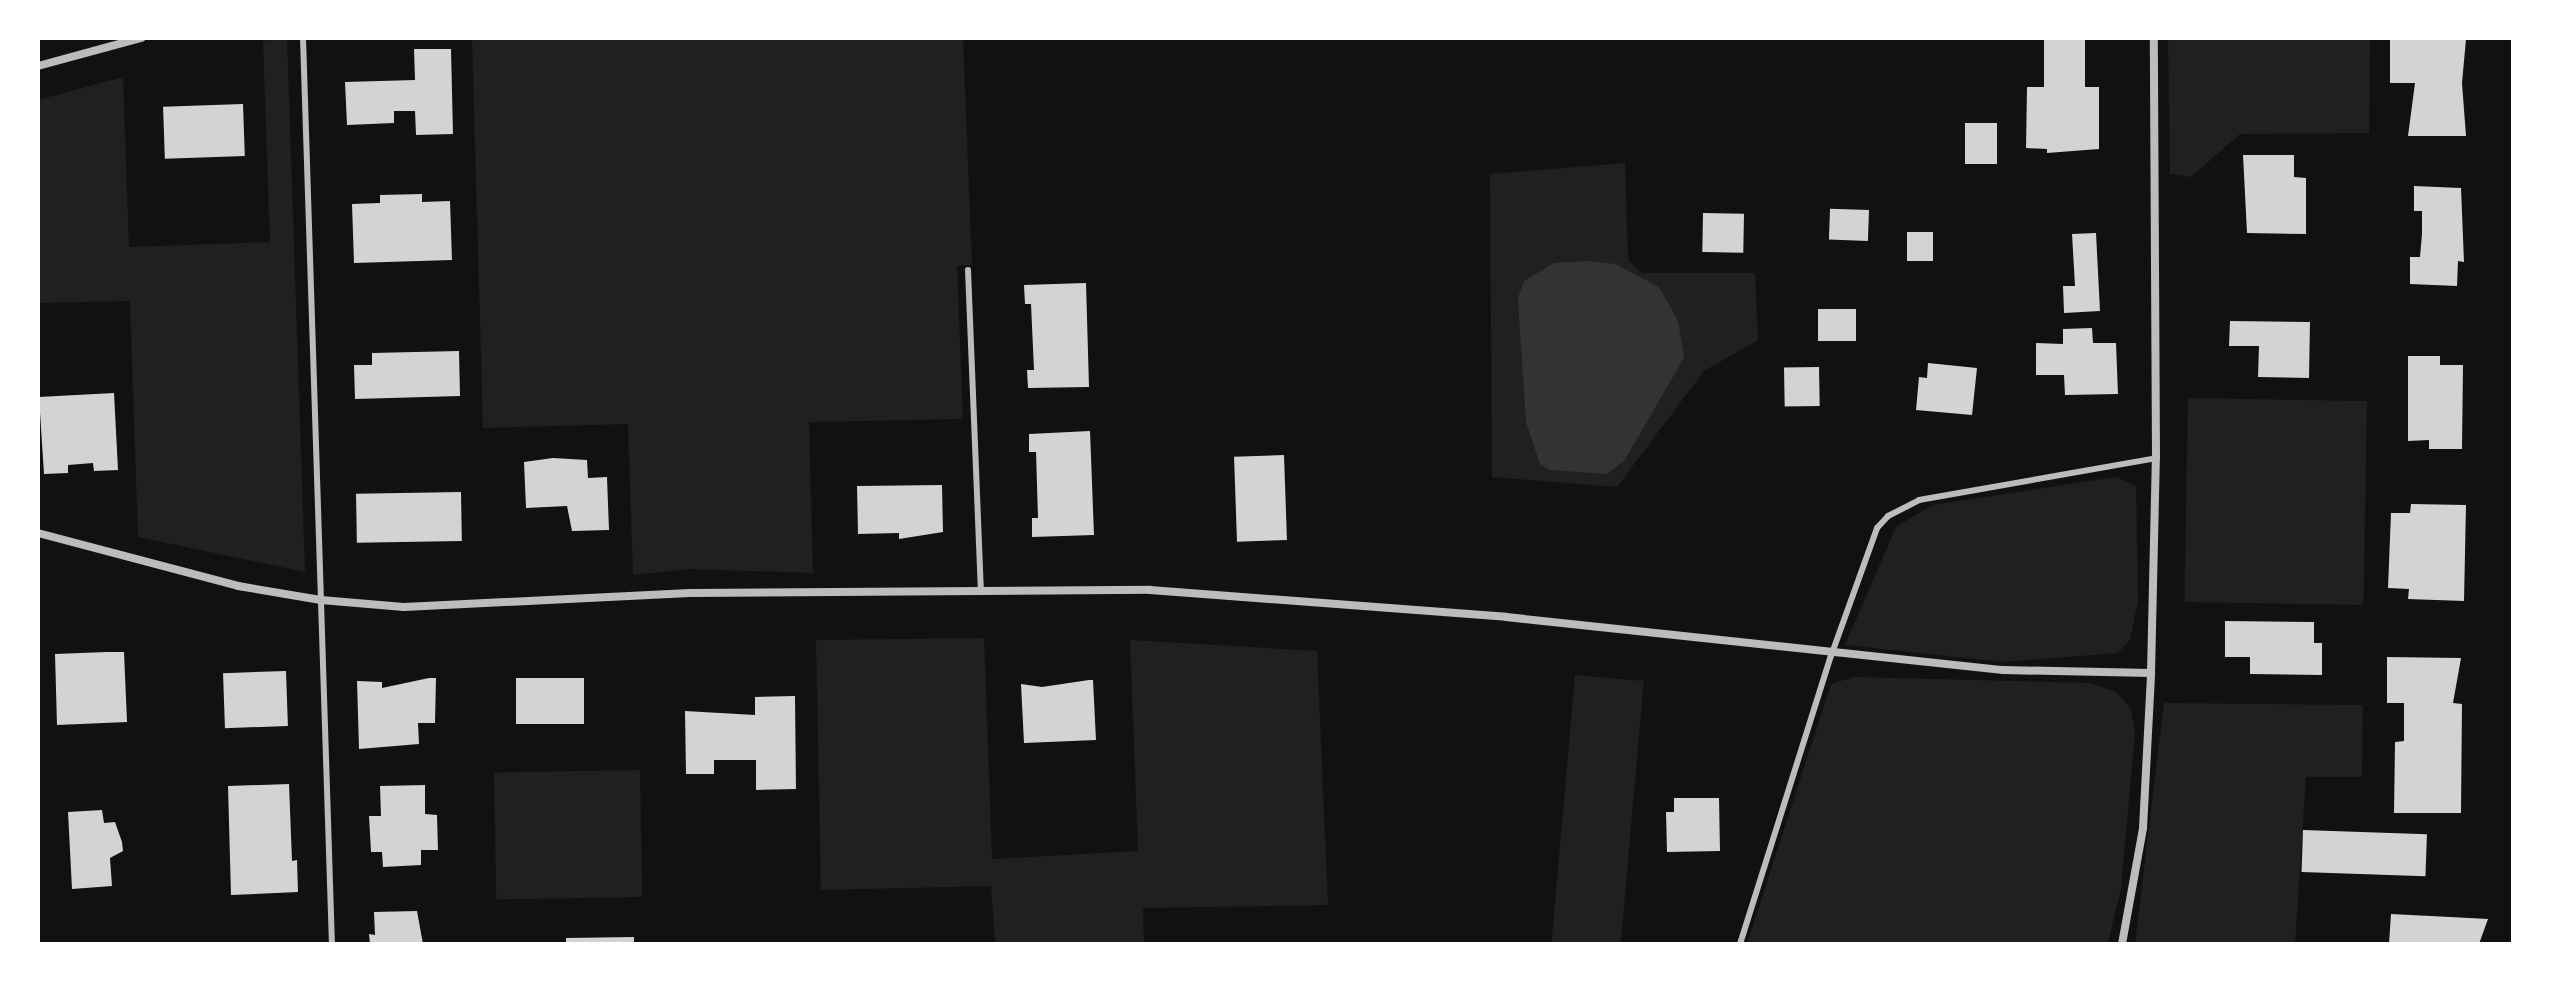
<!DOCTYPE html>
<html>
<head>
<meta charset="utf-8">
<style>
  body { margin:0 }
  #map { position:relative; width:2551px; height:982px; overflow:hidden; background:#111; font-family:Inter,sans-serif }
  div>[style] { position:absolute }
  .green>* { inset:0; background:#202020; transform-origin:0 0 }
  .water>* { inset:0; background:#333 }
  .building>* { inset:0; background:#d3d3d3; transform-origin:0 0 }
  .service>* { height:6px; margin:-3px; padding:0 3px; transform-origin:3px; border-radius:3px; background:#bcbcbc }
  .minor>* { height:8px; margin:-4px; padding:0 4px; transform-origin:4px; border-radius:4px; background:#bcbcbc }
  span { translate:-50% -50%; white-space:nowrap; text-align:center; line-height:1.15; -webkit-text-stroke:7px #fff; paint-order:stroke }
  .frame { position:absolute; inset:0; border:40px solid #fff; pointer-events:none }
</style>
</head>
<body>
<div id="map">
  <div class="green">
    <div style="clip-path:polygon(287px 38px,305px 572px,138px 537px,130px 301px,38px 303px,38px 100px,123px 77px,129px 247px,270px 242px,263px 41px)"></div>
    <div style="clip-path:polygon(472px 38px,963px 38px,972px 265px,957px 266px,963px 419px,809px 422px,813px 573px,690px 569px,633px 575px,628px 424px,483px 428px)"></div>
    <div style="clip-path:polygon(2168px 38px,2370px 38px,2369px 133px,2240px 134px,2191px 177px,2170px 174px)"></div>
    <div style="clip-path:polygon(1625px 163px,1628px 260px,1642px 273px,1755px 273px,1758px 340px,1704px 371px,1617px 487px,1492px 477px,1490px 174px)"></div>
    <div style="left:2188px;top:398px;width:179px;height:204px;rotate:1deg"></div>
    <div style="clip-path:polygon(2116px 477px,2136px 486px,2138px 601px,2130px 640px,2118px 653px,2003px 662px,1845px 645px,1896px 527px,1932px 505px)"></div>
    <div style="clip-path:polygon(984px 638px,992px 859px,1138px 851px,1130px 640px,1317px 651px,1328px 905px,1143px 908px,1144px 944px,995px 944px,991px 886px,821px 890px,816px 640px)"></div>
    <div style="left:1575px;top:675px;width:69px;height:269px;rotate:5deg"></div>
    <div style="clip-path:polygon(1854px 677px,2089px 683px,2116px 692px,2130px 707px,2135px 732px,2121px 888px,2108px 944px,1747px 944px,1831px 684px)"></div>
    <div style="clip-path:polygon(2164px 703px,2363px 705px,2362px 777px,2306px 777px,2295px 944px,2135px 944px)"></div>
    <div style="left:640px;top:770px;width:127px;height:146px;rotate:89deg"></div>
  </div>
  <div class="water">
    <div style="clip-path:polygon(1589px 261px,1615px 264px,1659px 287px,1678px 321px,1684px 358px,1624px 461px,1607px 474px,1550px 470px,1540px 464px,1526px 422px,1518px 298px,1524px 281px,1554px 263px)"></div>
  </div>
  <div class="building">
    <div style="clip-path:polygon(2466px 39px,2462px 83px,2466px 136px,2408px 136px,2415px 83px,2390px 83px,2390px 40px)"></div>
    <div style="clip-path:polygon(2044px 40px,2085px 40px,2085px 87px,2099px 87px,2099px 149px,2047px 153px,2047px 149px,2026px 148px,2027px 87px,2044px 87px)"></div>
    <div style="clip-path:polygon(414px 49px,451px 49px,453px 134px,416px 135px,415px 111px,394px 111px,394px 123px,347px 125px,345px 82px,415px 80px)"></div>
    <div style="left:243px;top:104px;width:52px;height:80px;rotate:88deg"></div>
    <div style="left:1965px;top:123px;width:32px;height:41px"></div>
    <div style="clip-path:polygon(2243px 155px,2294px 155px,2294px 177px,2306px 178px,2306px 234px,2247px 233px)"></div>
    <div style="clip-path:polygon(2414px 186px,2461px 188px,2464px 262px,2458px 261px,2457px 286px,2410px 284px,2410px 257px,2420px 257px,2422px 234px,2422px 211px,2414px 211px)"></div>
    <div style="clip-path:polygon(422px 194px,422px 202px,450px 201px,452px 260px,354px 263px,352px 204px,380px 203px,380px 195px)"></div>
    <div style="left:1869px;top:210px;width:31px;height:39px;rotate:92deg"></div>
    <div style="left:1703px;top:213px;width:41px;height:39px;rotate:1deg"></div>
    <div style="left:1907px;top:232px;width:26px;height:29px"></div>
    <div style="clip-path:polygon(2096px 233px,2100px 311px,2064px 313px,2063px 286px,2075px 286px,2072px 234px)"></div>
    <div style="clip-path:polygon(1086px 283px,1089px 387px,1028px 388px,1027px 370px,1034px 370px,1031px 304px,1025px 304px,1024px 285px)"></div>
    <div style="left:1818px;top:309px;width:38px;height:32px"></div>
    <div style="clip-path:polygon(2230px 321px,2310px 322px,2309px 378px,2258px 377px,2259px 346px,2229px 346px)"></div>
    <div style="clip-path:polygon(2092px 328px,2093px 343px,2116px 343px,2118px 394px,2065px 395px,2064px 375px,2036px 375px,2036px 343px,2063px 344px,2063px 329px)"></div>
    <div style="clip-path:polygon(459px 351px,460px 396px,355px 399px,354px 365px,372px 365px,372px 353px)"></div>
    <div style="clip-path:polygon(2408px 356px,2440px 356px,2440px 365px,2463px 365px,2462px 449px,2429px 449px,2429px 440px,2408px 441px)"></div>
    <div style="clip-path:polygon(1928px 363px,1977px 368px,1972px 415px,1916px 410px,1919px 377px,1927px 378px)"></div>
    <div style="left:1819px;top:367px;width:39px;height:35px;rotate:89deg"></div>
    <div style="clip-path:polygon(114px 393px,118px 470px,94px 471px,93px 463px,68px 465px,68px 473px,44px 474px,39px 397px)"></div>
    <div style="clip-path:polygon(1090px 431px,1094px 535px,1032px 537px,1032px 518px,1038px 518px,1036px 452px,1029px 452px,1029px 434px)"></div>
    <div style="left:1284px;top:455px;width:85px;height:50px;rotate:88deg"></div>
    <div style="clip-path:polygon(553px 458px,587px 460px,588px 478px,607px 477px,609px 530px,572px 531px,567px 506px,526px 508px,524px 462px)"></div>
    <div style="clip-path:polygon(942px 485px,943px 532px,899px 539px,899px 533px,858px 534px,857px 486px)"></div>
    <div style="left:461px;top:492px;width:49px;height:105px;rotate:89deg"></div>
    <div style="clip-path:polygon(2411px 504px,2466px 505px,2464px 601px,2408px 599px,2409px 589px,2388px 588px,2391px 513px,2410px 513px)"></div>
    <div style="clip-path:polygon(2225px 621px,2314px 622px,2314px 643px,2322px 643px,2322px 675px,2250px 674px,2250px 657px,2225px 657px)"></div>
    <div style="clip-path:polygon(107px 652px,124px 652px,127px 722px,57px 725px,55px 654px)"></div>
    <div style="clip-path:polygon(2387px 657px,2461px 658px,2453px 703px,2462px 704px,2461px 813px,2394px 813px,2395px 742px,2404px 741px,2404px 703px,2387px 703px)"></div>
    <div style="left:286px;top:671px;width:55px;height:63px;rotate:88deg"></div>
    <div style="clip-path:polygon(429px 678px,436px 678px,435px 723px,418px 723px,419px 744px,359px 749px,357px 681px,382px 682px,382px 688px)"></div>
    <div style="left:516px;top:678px;width:68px;height:46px"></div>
    <div style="clip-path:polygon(1089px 680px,1093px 680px,1096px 740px,1024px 743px,1021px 684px,1042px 687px)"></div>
    <div style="clip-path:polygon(795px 696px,796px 789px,756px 790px,756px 760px,714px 760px,714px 774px,686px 774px,685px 711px,755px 715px,755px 697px)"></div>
    <div style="clip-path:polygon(289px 784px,292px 861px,297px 860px,298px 892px,231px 895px,228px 786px)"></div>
    <div style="clip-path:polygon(425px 785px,425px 814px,437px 815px,438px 850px,421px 850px,421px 865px,383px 867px,382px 852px,371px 852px,369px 816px,381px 816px,380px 786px)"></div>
    <div style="clip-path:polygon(1674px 798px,1719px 798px,1720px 851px,1667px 852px,1666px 812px,1674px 812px)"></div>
    <div style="clip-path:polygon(102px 810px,104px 823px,115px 822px,122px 842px,123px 851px,110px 858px,112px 886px,72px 889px,68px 812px)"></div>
    <div style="left:2303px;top:830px;width:124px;height:42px;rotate:2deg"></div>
    <div style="clip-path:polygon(417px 911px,423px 944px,370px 944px,369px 934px,375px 935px,374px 912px)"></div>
    <div style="clip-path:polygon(2391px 914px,2450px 917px,2488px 919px,2479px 944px,2389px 944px)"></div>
    <div style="clip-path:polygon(634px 937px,634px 944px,566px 944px,566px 938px)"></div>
  </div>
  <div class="service">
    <div style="left:303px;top:38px;width:906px;rotate:88.17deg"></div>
    <div style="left:968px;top:270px;width:321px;rotate:87.7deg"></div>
    <div style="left:1740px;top:944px;width:302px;rotate:-72.5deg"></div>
    <div style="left:1831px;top:656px;width:136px;rotate:-70.2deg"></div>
    <div style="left:1877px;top:528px;width:16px;rotate:-47deg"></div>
    <div style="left:1888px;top:516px;width:35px;rotate:-27deg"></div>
    <div style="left:1919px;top:500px;width:241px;rotate:-10deg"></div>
  </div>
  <div class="minor">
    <div style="left:38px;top:66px;width:107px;rotate:-15.2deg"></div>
    <div style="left:38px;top:533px;width:207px;rotate:14.8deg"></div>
    <div style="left:238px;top:586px;width:84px;rotate:9.6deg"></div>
    <div style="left:321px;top:600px;width:83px;rotate:4.8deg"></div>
    <div style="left:404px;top:607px;width:286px;rotate:-2.8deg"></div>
    <div style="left:690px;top:593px;width:460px;rotate:-0.4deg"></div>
    <div style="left:1150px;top:590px;width:357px;rotate:4.3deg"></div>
    <div style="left:1506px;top:617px;width:500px;rotate:6.1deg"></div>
    <div style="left:2003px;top:670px;width:148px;rotate:1.2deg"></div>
    <div style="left:2122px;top:944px;width:118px;rotate:-79.7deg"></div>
    <div style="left:2143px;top:828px;width:155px;rotate:-87deg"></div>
    <div style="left:2151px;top:673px;width:215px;rotate:-88.7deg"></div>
    <div style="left:2156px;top:458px;width:420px;rotate:-90.3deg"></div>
  </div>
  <div class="frame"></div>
</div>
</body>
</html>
